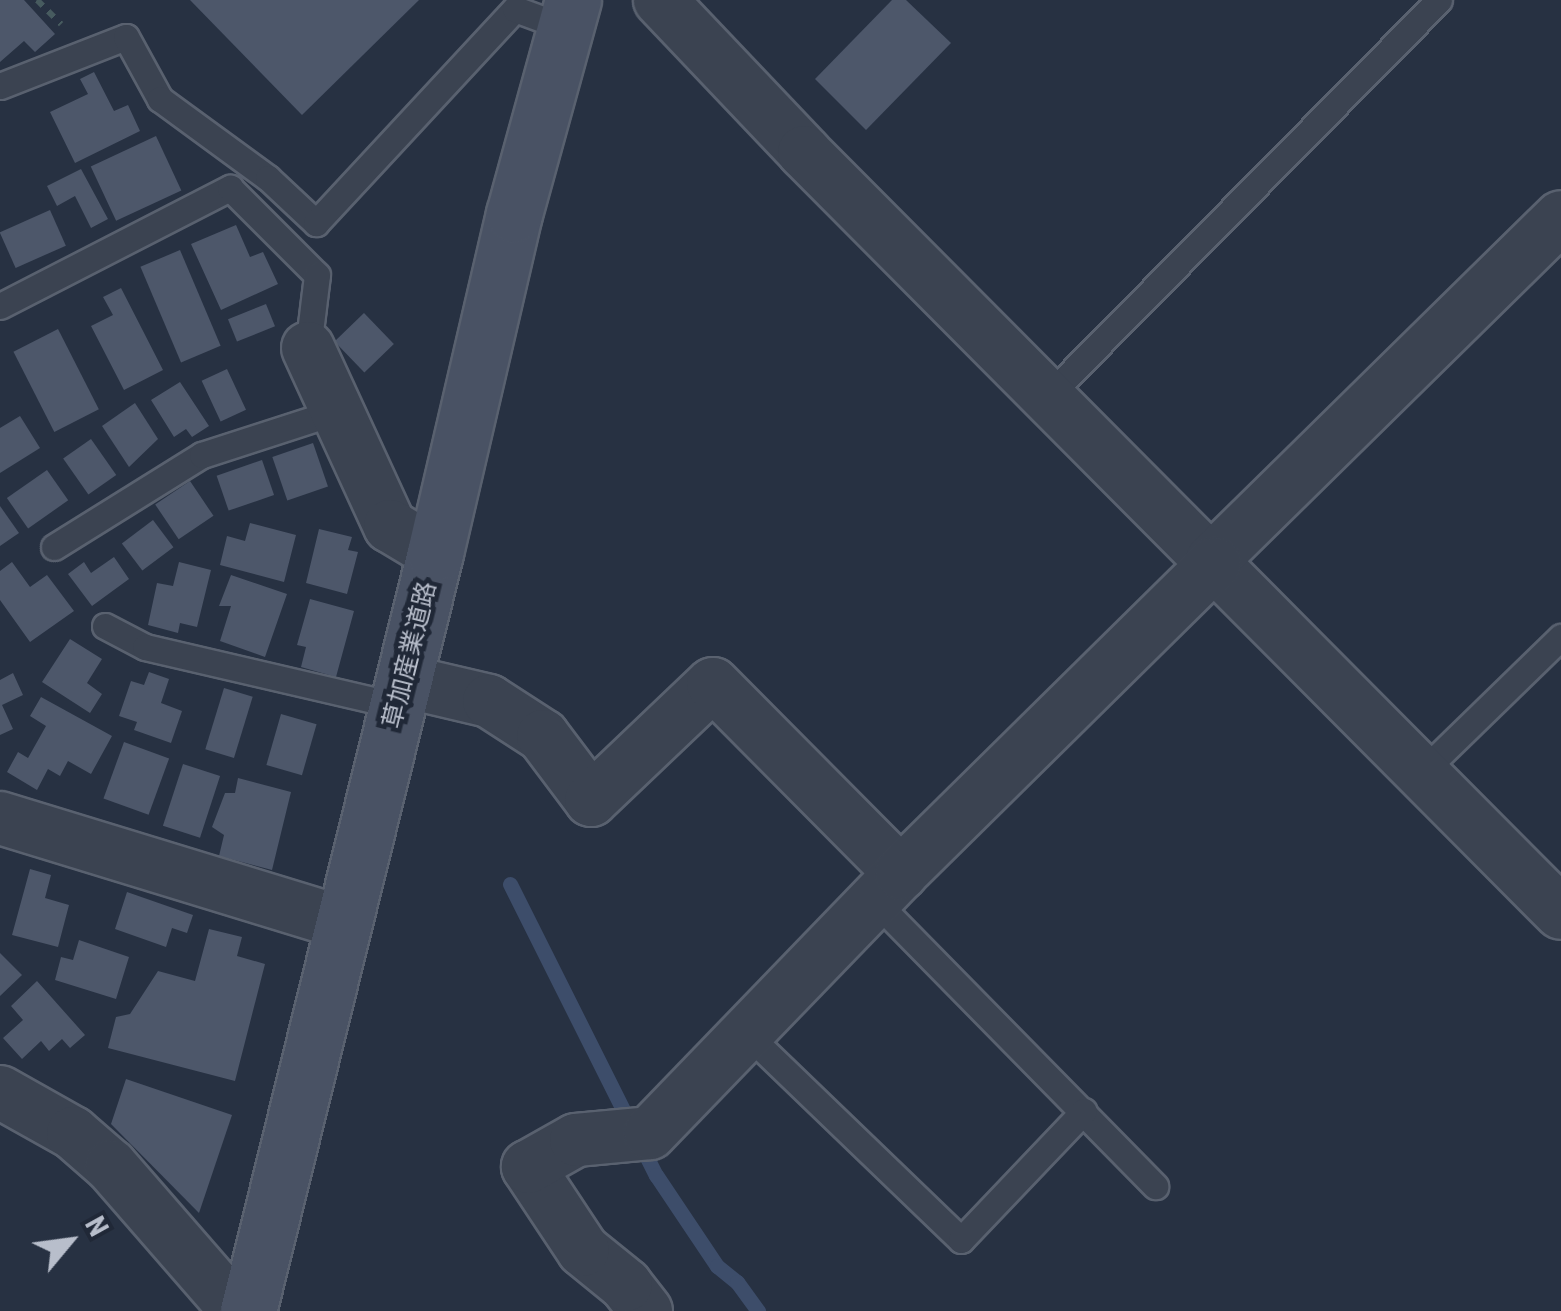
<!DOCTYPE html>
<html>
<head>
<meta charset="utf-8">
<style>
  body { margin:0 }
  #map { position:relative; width:1561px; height:1311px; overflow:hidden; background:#273142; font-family:"Roboto Condensed","Noto Sans JP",sans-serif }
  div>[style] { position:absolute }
  .stream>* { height:15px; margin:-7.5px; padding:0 7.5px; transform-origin:7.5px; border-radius:7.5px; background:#3d4d6a }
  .building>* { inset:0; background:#4d576a; transform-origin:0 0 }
  .path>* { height:6px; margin-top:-3px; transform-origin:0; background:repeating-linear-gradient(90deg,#475b5f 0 8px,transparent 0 16px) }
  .roads { filter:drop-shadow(2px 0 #59616f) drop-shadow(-2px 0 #59616f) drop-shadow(0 2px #59616f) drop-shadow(0 -2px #59616f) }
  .lane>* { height:25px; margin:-12.5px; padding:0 12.5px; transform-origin:12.5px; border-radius:12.5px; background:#3b4351 }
  .street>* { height:52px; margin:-26px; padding:0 26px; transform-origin:26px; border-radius:26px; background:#3b4351 }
  .secondary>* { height:55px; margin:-27.5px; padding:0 27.5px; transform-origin:27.5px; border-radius:27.5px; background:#495264 }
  span { translate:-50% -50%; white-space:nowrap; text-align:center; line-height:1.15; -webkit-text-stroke:9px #202837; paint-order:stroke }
  .street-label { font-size:25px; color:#b8becb }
  .north { position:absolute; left:20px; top:1191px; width:100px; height:100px; -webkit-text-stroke:8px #202837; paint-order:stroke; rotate:61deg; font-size:28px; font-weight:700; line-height:40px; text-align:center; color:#b8becb }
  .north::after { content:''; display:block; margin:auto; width:35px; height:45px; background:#b8becb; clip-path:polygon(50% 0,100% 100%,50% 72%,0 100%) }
</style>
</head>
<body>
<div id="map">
  <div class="stream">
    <div style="left:510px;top:884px;width:326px;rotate:63.4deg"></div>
    <div style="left:656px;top:1175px;width:110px;rotate:56.2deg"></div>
    <div style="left:717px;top:1266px;width:26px;rotate:39deg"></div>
    <div style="left:737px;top:1282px;width:36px;rotate:54deg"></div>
  </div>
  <div class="building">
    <div style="clip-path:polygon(0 0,24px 0,55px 34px,35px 52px,24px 41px,0 62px)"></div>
    <div style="clip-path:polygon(190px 0,419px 0,302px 115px)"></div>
    <div style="clip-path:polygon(892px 0,906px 0,951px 43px,866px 130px,815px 79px)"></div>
    <div style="clip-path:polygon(94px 72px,114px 111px,128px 105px,140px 131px,75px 163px,50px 112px,88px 94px,80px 79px)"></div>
    <div style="left:156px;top:136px;width:60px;height:72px;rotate:65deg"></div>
    <div style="clip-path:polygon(81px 169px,108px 219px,91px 228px,75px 196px,57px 206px,47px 186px)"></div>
    <div style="left:50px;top:210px;width:39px;height:55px;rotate:66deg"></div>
    <div style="clip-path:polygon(236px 225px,250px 257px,263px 252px,278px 284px,221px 310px,191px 244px)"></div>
    <div style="left:180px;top:250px;width:104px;height:43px;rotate:67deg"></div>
    <div style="clip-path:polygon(121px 288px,163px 370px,124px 390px,91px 326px,113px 315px,103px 297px)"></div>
    <div style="left:266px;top:304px;width:24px;height:41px;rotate:68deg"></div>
    <div style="left:364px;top:313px;width:43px;height:41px;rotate:46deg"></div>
    <div style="left:58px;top:329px;width:90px;height:50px;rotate:63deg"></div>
    <div style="left:227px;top:369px;width:45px;height:28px;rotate:65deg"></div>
    <div style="clip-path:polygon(180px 382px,209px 426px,192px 437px,186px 429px,174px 437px,151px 400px)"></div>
    <div style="clip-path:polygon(135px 403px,158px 439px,129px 467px,102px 426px)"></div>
    <div style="clip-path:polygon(20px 416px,40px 448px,0 473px,0 428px)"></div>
    <div style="left:91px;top:439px;width:44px;height:34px;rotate:55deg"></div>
    <div style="left:313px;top:443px;width:46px;height:43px;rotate:71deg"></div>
    <div style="left:262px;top:460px;width:37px;height:48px;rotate:71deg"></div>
    <div style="left:47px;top:470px;width:37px;height:49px;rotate:55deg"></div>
    <div style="left:190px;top:481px;width:42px;height:42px;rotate:56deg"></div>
    <div style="clip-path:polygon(0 506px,19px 533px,0 546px)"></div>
    <div style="left:153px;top:520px;width:34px;height:39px;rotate:53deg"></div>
    <div style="clip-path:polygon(250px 523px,296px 535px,284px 582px,220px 565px,227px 536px,245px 541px)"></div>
    <div style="clip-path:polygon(319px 529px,352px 537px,348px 550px,358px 552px,347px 594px,306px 583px)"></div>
    <div style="clip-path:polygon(114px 557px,129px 579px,92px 606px,68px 574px,84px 562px,91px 573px)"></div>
    <div style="clip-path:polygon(12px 562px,30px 587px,47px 575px,74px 611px,30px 642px,0 600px,0 571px)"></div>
    <div style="clip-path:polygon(179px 562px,211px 570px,197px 627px,180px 623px,178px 633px,148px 625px,157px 583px,173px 586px)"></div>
    <div style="clip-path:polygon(231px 575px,287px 594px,265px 657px,220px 641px,231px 606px,219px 606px)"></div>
    <div style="clip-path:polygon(310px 599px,354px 611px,336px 677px,301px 667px,306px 647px,297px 645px)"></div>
    <div style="clip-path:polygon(70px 639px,102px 659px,87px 683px,102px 694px,90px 713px,42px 682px)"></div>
    <div style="clip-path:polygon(149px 672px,169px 679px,161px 703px,182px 711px,171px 743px,134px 730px,137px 722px,119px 716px,131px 681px,144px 685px)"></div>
    <div style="clip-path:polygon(13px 673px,23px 695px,2px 705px,13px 729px,0 735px,0 680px)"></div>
    <div style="left:224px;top:688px;width:30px;height:64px;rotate:17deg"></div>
    <div style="clip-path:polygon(41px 697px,112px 736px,91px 774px,68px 761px,60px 776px,48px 769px,37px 790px,7px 772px,18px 752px,28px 758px,46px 726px,30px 716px)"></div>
    <div style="left:281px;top:714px;width:37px;height:53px;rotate:16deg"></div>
    <div style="left:124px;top:742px;width:48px;height:60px;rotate:20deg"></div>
    <div style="left:183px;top:764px;width:39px;height:65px;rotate:18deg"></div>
    <div style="clip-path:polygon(238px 778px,291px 792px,272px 870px,219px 856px,224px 835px,212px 827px,225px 793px,235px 793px)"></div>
    <div style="clip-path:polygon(30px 869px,51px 875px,45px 898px,69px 905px,58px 947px,12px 935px)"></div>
    <div style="clip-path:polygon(127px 892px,193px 915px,187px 933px,172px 928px,166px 947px,115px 929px)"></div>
    <div style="clip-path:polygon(209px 929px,242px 937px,237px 956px,265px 964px,235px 1081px,108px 1048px,116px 1017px,130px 1014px,158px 971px,195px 981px)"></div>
    <div style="clip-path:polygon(79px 940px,129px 957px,116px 999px,55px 980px,61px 957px,73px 960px)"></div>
    <div style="clip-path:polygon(0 953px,22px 975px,0 996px)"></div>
    <div style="clip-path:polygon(37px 981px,85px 1035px,70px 1048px,62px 1039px,49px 1051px,41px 1041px,22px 1059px,3px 1038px,23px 1020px,11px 1006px)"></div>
    <div style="clip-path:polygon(126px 1079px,232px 1115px,199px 1213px,111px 1124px)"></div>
  </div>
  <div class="path">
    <div style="left:37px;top:0;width:34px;rotate:45deg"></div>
  </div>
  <div class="roads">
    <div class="lane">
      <div style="left:0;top:86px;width:135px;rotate:-21.3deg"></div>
      <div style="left:126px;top:37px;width:71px;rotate:61.3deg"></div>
      <div style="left:160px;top:99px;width:134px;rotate:36.2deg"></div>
      <div style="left:268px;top:178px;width:66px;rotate:43.2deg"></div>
      <div style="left:316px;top:223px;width:292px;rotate:-47.1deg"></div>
      <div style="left:515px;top:9px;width:52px;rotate:20.2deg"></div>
      <div style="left:0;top:306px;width:259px;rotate:-27.2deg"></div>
      <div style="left:230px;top:188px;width:123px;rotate:45deg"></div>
      <div style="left:317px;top:275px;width:74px;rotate:97deg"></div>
      <div style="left:1049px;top:395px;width:555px;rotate:-45.36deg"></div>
      <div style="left:54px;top:547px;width:174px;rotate:-31.9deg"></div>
      <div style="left:202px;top:455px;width:140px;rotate:-17.9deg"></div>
      <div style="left:105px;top:626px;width:45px;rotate:27.7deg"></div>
      <div style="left:145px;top:647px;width:260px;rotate:13.1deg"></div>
      <div style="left:1422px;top:772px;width:194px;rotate:-44.2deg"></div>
      <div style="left:875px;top:901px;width:400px;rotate:45.5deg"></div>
      <div style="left:747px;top:1034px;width:297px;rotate:43.9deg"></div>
      <div style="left:961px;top:1240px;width:178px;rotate:-46.4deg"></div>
    </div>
    <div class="street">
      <div style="left:660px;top:0;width:209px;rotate:46.5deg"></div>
      <div style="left:804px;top:152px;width:1073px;rotate:45.15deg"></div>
      <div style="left:308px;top:348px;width:196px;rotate:65.3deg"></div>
      <div style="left:390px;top:526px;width:52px;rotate:31deg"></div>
      <div style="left:1212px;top:560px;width:489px;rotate:-44.5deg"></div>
      <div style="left:404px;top:681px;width:87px;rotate:13.2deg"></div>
      <div style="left:489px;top:701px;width:64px;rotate:32.9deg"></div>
      <div style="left:543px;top:736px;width:80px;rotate:53.1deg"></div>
      <div style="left:591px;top:800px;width:168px;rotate:-43.6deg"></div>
      <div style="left:713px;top:684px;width:267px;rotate:45.2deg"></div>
      <div style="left:0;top:818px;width:360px;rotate:17deg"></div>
      <div style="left:0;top:1092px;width:84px;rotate:29.3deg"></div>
      <div style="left:73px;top:1133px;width:50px;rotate:41deg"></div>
      <div style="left:111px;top:1166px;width:192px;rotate:49deg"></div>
      <div style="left:646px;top:1311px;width:33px;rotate:-128deg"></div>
      <div style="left:626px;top:1285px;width:55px;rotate:-140.9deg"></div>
      <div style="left:583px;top:1250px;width:100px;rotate:-123.5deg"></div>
      <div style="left:528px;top:1167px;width:55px;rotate:-29.4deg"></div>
      <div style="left:576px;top:1140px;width:74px;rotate:-5.4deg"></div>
      <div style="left:650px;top:1133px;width:361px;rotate:-46deg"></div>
      <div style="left:901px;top:873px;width:441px;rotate:-44.6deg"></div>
    </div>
    <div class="secondary">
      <div style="left:248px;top:1311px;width:781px;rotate:-76.14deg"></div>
      <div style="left:435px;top:553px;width:348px;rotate:-76.9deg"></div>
      <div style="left:514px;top:214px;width:222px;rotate:-74.6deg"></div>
    </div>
  </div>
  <div class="street-label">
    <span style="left:410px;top:655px;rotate:-76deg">草加産業道路</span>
  </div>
  <div class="north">N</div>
</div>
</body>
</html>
